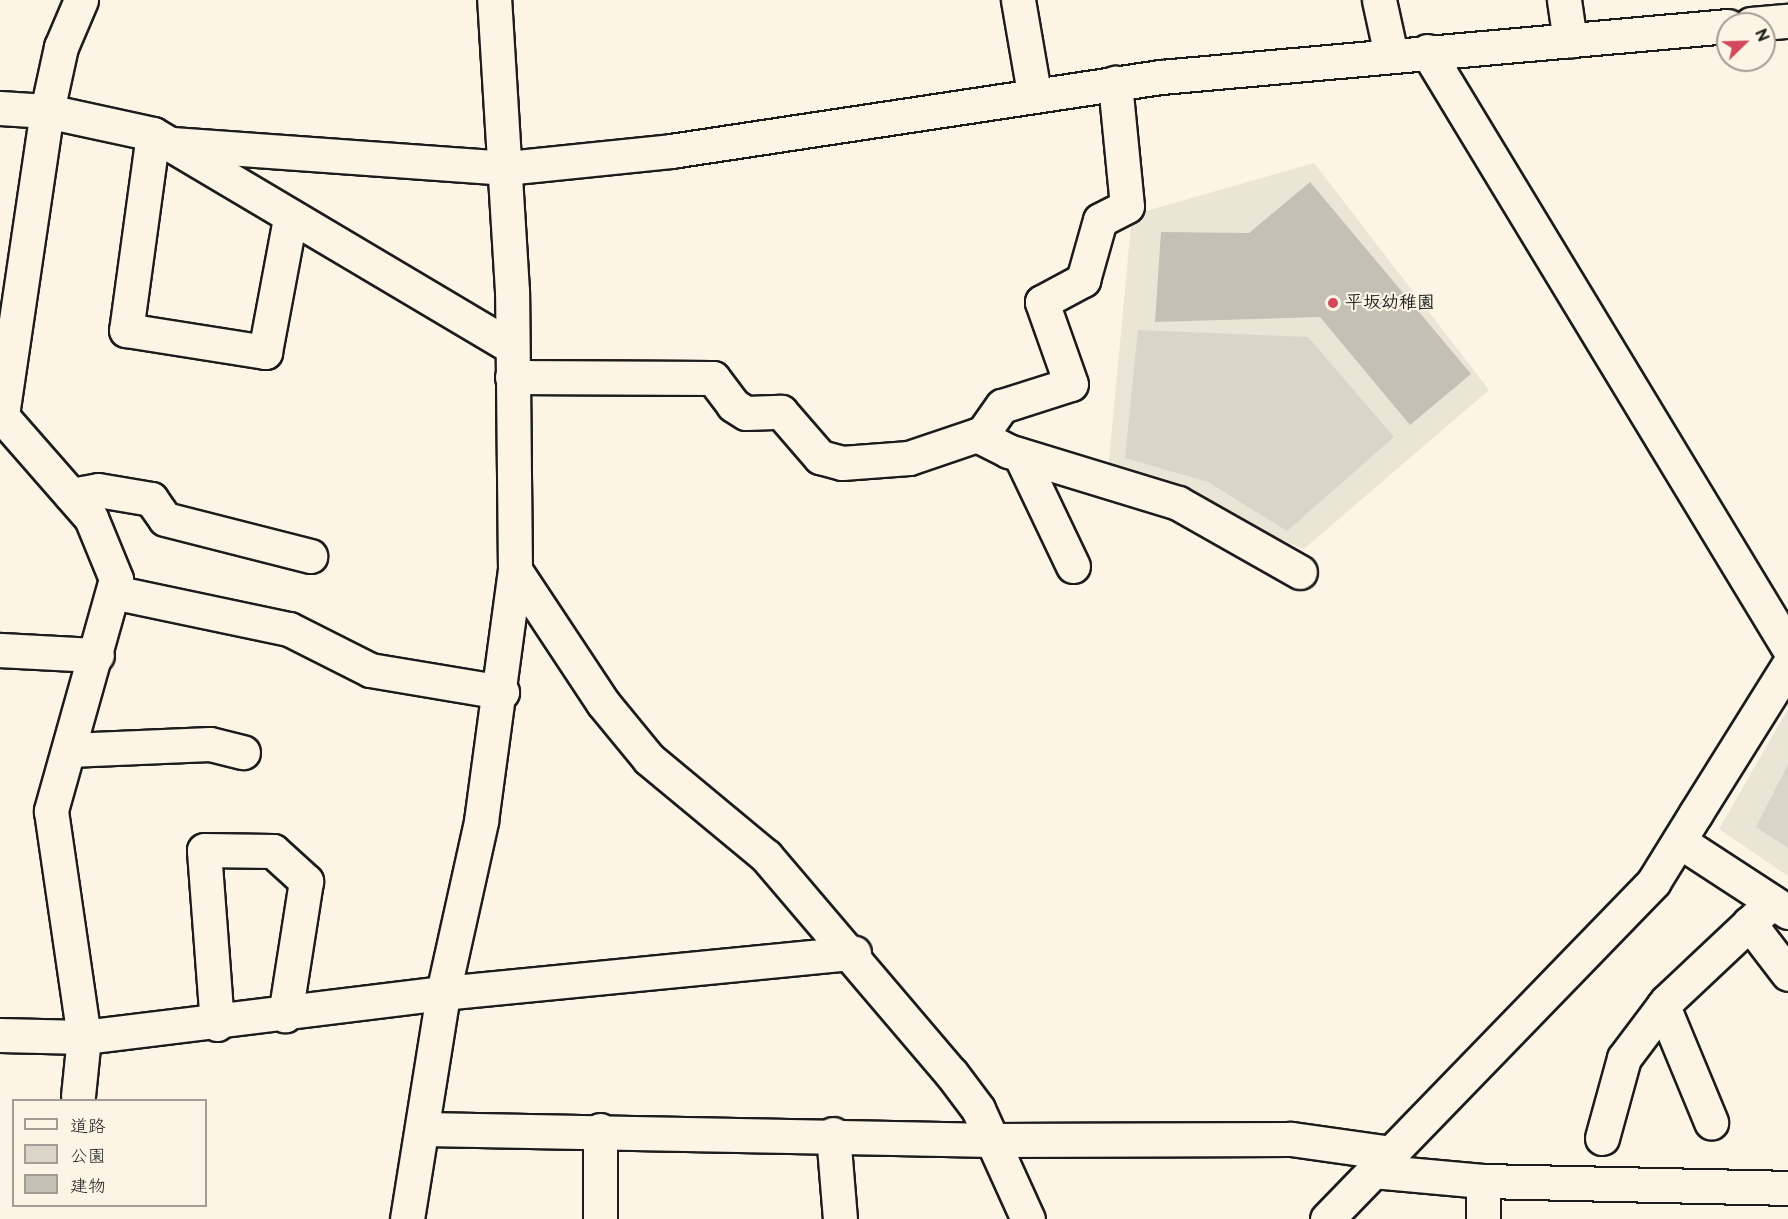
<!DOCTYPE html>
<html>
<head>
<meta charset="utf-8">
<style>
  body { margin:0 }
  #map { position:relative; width:1788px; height:1219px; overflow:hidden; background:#fcf5e5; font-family:"Balsamiq Sans","Klee One",sans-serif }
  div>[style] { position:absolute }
  .built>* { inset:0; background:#ebe5d6 }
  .green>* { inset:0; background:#dbd5c8 }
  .building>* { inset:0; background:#c4c0b3 }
  .roads { filter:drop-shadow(2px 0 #1c1c1c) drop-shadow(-2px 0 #1c1c1c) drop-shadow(0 2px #1c1c1c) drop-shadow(0 -2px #1c1c1c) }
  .street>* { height:33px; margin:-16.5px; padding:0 16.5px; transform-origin:16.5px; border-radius:16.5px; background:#fcf5e5 }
  .secondary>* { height:33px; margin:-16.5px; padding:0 16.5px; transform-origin:16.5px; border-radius:16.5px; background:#fcf5e5 }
  .dots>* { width:16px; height:16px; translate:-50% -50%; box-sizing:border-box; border:3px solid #fcf5e5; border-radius:50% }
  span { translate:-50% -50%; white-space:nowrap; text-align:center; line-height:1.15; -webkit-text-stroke:4.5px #fcf5e5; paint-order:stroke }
  .poi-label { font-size:18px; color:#1c1c1c; font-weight:700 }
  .left { translate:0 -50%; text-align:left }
  .legend { position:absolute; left:12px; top:1099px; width:195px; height:108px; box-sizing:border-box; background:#fcf5e5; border:2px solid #a29e95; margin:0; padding:8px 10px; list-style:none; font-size:18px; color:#1c1c1c }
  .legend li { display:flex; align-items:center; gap:12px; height:30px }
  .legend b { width:30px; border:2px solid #a29e95 }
  .north { position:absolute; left:1716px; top:12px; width:60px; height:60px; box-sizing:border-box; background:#fcf5e5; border:2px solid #a29e95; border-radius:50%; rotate:67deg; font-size:16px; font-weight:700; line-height:24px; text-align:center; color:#1c1c1c }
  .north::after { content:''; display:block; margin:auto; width:21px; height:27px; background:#d1495b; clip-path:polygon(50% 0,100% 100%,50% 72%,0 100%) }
</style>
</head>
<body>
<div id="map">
  <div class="built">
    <div style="clip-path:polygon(1314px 163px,1489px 390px,1304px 549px,1108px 471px,1132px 215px)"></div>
    <div style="clip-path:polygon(1788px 709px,1788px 876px,1719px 829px)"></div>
  </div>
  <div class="green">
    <div style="clip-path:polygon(1138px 330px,1308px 337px,1394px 437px,1287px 531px,1208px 482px,1125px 458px)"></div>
    <div style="clip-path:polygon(1788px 764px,1788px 848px,1756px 827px)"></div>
  </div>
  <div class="building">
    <div style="clip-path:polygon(1310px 182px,1471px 374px,1410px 425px,1320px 317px,1155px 322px,1161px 232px,1249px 233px)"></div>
  </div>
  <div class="roads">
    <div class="street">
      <div style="left:1018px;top:0;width:94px;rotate:80.2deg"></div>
      <div style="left:1379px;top:0;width:56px;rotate:77.7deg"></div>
      <div style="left:1564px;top:0;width:41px;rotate:81.7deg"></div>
      <div style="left:1751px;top:24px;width:37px;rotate:-5deg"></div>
      <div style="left:1427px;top:51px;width:697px;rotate:58.8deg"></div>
      <div style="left:0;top:108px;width:47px;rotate:3.7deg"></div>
      <div style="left:47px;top:111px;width:108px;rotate:12.2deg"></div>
      <div style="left:153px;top:134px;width:417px;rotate:30.7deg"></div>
      <div style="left:153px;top:134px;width:198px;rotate:97.8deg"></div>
      <div style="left:126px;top:330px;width:141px;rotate:9deg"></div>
      <div style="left:265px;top:352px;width:135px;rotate:-79.4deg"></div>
      <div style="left:172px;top:144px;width:336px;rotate:4.1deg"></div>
      <div style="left:507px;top:168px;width:165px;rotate:-5.9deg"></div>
      <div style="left:671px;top:151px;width:496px;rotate:-8.6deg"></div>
      <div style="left:1161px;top:77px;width:569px;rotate:-5.14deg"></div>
      <div style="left:512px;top:377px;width:201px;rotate:0.3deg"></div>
      <div style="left:713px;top:378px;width:34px;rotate:53deg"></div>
      <div style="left:733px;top:405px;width:15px;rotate:32deg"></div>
      <div style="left:746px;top:413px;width:35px;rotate:-2deg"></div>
      <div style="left:781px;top:412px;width:60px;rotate:49.1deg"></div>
      <div style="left:820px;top:457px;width:23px;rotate:15deg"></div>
      <div style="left:842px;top:463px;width:67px;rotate:-4.3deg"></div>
      <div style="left:909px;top:458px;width:72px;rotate:-18.7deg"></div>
      <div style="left:977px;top:435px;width:35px;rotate:27deg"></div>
      <div style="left:1008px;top:451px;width:178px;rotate:17deg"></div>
      <div style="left:1178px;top:503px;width:140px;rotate:29.5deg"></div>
      <div style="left:0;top:414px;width:138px;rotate:48.8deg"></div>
      <div style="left:91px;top:518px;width:66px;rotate:67.7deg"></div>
      <div style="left:116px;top:579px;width:241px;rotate:105.7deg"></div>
      <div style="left:51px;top:811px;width:228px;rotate:81.7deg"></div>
      <div style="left:84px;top:1037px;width:59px;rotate:95.8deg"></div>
      <div style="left:2px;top:415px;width:307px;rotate:-81.6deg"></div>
      <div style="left:47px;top:111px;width:66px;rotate:-77.7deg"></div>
      <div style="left:61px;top:47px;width:51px;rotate:-66.9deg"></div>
      <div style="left:980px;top:437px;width:38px;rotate:-55deg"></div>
      <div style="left:1002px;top:406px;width:72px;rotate:-17.7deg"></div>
      <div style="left:1071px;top:384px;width:87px;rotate:-109.5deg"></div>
      <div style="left:1042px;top:302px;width:47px;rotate:-28.2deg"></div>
      <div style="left:1083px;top:280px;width:62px;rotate:-74.2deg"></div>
      <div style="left:1100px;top:220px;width:30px;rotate:-27deg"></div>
      <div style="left:1127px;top:206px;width:124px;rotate:-95.6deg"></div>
      <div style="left:1020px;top:455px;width:123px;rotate:64.5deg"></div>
      <div style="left:71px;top:495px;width:27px;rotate:-10deg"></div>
      <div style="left:98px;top:490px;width:54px;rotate:9.6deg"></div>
      <div style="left:151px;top:499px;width:24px;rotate:55deg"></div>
      <div style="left:165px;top:519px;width:150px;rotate:14.3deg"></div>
      <div style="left:515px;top:570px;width:159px;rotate:56.5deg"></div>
      <div style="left:603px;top:703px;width:72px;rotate:50.6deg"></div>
      <div style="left:649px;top:759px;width:152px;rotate:39.7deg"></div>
      <div style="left:766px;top:856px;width:285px;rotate:49.6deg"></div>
      <div style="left:951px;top:1073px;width:45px;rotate:53.1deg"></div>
      <div style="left:978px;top:1109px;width:121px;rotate:65.6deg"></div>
      <div style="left:113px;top:592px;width:180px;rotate:11.9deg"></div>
      <div style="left:289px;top:629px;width:91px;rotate:26.8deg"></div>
      <div style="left:370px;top:670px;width:134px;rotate:9.5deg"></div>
      <div style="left:0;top:650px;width:97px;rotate:3deg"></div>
      <div style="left:69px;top:750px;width:141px;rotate:-2.4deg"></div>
      <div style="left:210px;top:744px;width:34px;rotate:14deg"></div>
      <div style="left:1679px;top:841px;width:130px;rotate:33.1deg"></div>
      <div style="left:1749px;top:923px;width:64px;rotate:52.6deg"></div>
      <div style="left:1663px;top:1006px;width:126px;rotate:67.5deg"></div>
      <div style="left:217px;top:1024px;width:174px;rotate:-94.3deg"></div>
      <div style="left:204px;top:850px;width:69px;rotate:0.8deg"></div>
      <div style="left:273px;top:851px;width:45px;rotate:42.3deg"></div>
      <div style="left:306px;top:881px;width:136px;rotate:98.9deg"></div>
      <div style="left:0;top:1035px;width:84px;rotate:1.4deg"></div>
      <div style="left:84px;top:1037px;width:362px;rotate:-7deg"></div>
      <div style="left:443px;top:993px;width:413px;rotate:-5.6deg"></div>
      <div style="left:425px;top:1129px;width:569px;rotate:1.11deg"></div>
      <div style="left:994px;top:1140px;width:297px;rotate:-0.2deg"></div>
      <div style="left:1291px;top:1139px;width:101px;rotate:8deg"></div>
      <div style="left:833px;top:1134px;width:85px;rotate:85.3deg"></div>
      <div style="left:1602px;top:1138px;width:83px;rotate:-74.6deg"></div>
      <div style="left:1624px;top:1058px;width:71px;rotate:-53deg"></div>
      <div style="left:1667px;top:1001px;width:144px;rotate:-43.3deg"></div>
      <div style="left:407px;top:1219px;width:229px;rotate:-80.9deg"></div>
      <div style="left:443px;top:993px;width:176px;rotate:-77.5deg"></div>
      <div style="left:481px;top:821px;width:253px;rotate:-82.3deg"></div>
      <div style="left:515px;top:570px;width:279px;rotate:-90.6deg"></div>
      <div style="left:512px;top:291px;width:292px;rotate:-93.5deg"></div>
      <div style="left:600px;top:1219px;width:89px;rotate:-90deg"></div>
      <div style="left:1327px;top:1219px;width:470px;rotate:-45.9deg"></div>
      <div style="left:1654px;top:881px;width:80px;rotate:-58.3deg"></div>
      <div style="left:1483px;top:1219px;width:38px;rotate:-90deg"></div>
    </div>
    <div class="secondary">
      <div style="left:1696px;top:813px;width:173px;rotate:-58deg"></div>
      <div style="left:1373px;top:1171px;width:110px;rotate:5.2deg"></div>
      <div style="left:1483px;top:1181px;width:305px;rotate:1.3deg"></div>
    </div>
  </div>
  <div class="dots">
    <div style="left:1333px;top:303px;background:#d1495b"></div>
  </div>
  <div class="poi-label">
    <span class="left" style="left:1345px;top:303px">平坂幼稚園</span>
  </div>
  <ul class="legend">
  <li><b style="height:8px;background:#fcf5e5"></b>道路</li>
  <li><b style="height:16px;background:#dbd5c8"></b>公園</li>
  <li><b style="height:16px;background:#c4c0b3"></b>建物</li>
  </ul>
  <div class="north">N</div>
</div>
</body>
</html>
